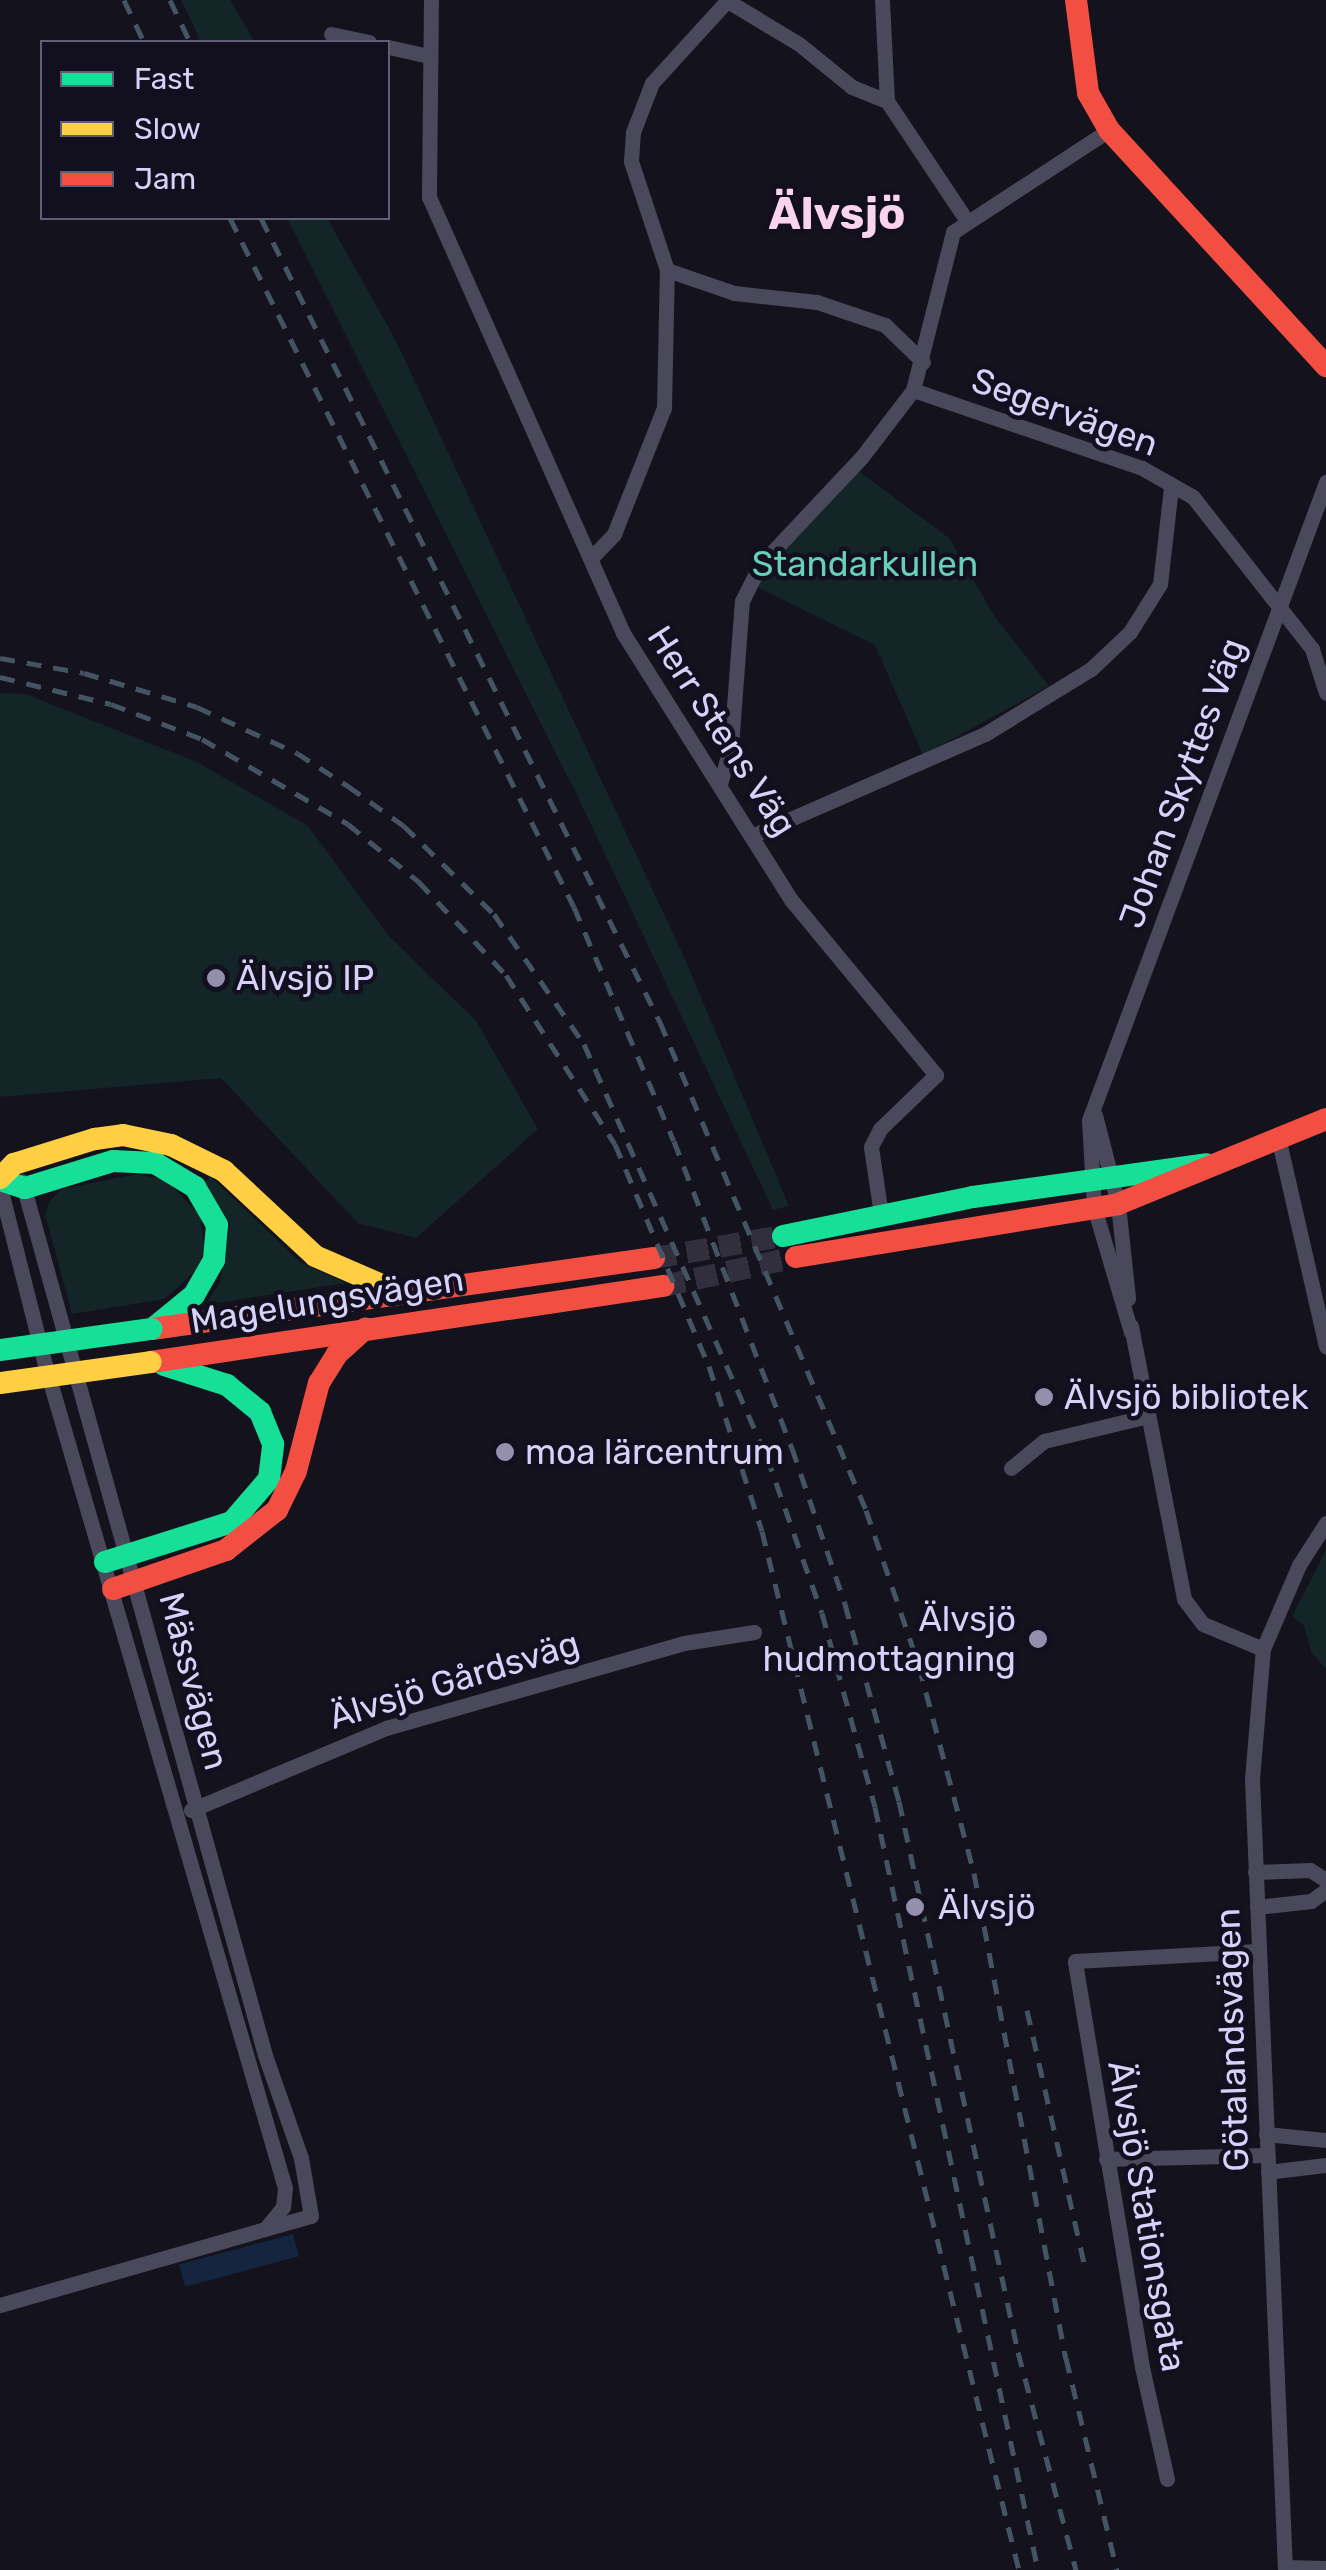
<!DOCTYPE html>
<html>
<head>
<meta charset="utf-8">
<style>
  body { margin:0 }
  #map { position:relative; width:1326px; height:2570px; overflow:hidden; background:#14121c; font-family:Rubik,sans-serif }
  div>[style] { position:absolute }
  .green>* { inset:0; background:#132526 }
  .water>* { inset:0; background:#152540; transform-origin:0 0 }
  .secondary-tunnel>* { height:22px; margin-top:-11px; transform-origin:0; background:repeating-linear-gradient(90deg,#312f3d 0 22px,transparent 0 33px) }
  .street>* { height:15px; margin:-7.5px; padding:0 7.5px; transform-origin:7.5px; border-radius:7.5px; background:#4a485b }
  .fast>* { height:22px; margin:-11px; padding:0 11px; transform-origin:11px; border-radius:11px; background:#16e098 }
  .slow>* { height:22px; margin:-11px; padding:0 11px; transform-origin:11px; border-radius:11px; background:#ffcf43 }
  .jam>* { height:22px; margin:-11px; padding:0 11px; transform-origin:11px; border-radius:11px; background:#f24e42 }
  .rail>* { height:5px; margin-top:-2.5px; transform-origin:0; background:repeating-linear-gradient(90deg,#445462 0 15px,transparent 0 27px) }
  .fast-bridge>* { height:22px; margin:-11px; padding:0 11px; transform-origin:11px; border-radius:11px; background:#16e098 }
  .slow-bridge>* { height:22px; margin:-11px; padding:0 11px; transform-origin:11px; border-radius:11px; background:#ffcf43 }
  .dots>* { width:28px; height:28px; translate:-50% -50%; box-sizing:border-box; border:5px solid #120f1f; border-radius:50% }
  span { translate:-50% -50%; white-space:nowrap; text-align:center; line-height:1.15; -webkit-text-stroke:9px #120f1f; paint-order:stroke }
  .street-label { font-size:35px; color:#d7d2fa }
  .park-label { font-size:35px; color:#67d1b7 }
  .poi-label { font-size:35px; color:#d7d2fa }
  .left { translate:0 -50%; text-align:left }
  .right { translate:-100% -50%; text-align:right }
  .district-label { font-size:45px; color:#fad4ec; font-weight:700 }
  .legend { position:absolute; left:40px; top:40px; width:350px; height:180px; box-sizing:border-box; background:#120f1f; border:2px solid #615d77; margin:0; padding:12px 18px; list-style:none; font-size:30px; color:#d7d2fa }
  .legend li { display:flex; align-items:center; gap:20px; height:50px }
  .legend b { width:50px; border:2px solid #615d77 }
</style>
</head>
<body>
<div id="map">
  <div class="green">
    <div style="clip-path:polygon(181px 0,230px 0,255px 42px,201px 42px)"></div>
    <div style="clip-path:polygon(287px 218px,327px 218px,395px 339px,684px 957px,789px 1206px,773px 1210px,577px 795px)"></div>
    <div style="clip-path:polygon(859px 471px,949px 538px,995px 617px,1049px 686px,923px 755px,875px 645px,757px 587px,769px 563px)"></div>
    <div style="clip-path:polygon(0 693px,26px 694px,197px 762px,308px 826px,388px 935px,476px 1021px,538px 1129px,416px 1238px,358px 1223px,221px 1078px,0 1097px)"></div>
    <div style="clip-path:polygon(137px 1174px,166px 1180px,200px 1216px,205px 1250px,196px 1270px,165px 1299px,72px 1314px,45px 1214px,49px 1202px,61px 1189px)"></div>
    <div style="clip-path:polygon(210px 1176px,300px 1262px,346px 1283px,205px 1305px,220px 1282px,230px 1224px,204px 1183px)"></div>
    <div style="clip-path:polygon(1326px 1550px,1326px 1669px,1311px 1652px,1304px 1626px,1292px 1616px)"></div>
  </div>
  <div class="water">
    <div style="left:293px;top:2234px;width:23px;height:118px;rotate:75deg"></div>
  </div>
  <div class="secondary-tunnel">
    <div style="left:654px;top:1258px;width:131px;rotate:-9.7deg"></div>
    <div style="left:663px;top:1286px;width:136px;rotate:-12.3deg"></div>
  </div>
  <div class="street">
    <div style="left:431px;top:0;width:197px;rotate:90.6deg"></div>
    <div style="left:429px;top:197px;width:477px;rotate:66deg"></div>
    <div style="left:623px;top:633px;width:317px;rotate:57.8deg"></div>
    <div style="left:792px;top:901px;width:226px;rotate:50.4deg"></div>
    <div style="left:936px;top:1075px;width:78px;rotate:136deg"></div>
    <div style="left:880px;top:1129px;width:20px;rotate:117deg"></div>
    <div style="left:871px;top:1147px;width:69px;rotate:81.6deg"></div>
    <div style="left:726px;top:0;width:85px;rotate:31.1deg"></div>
    <div style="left:799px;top:44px;width:68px;rotate:39.1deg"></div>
    <div style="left:852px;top:87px;width:38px;rotate:22deg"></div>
    <div style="left:887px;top:101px;width:144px;rotate:56.3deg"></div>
    <div style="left:882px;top:0;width:101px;rotate:87.2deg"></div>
    <div style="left:331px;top:34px;width:39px;rotate:12deg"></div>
    <div style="left:388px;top:47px;width:42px;rotate:12.4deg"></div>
    <div style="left:667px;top:270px;width:71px;rotate:18.9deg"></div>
    <div style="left:734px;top:293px;width:83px;rotate:6.2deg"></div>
    <div style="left:817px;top:302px;width:72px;rotate:18.7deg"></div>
    <div style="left:885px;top:325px;width:53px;rotate:44.2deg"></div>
    <div style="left:913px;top:390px;width:242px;rotate:18.8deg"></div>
    <div style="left:1142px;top:468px;width:59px;rotate:29.6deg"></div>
    <div style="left:1193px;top:497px;width:193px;rotate:51.9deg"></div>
    <div style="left:1312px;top:649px;width:46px;rotate:72.3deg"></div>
    <div style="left:592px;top:557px;width:32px;rotate:-46deg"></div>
    <div style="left:614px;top:534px;width:136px;rotate:-68.4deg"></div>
    <div style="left:664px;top:408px;width:138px;rotate:-88.8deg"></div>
    <div style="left:667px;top:270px;width:115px;rotate:-108.3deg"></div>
    <div style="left:631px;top:161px;width:29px;rotate:-86deg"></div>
    <div style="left:633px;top:132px;width:53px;rotate:-68.8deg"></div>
    <div style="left:652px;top:83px;width:111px;rotate:-47.6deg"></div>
    <div style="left:720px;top:784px;width:40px;rotate:-74deg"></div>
    <div style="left:731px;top:746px;width:145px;rotate:-85.7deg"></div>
    <div style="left:742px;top:601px;width:40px;rotate:-63.4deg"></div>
    <div style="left:760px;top:565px;width:147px;rotate:-46.7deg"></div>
    <div style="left:861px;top:458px;width:86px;rotate:-52.6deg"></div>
    <div style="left:913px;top:390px;width:163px;rotate:-75.8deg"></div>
    <div style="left:953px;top:232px;width:186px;rotate:-33.2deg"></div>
    <div style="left:756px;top:834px;width:250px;rotate:-23.6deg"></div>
    <div style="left:985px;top:734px;width:124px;rotate:-31.5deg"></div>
    <div style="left:1091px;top:669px;width:54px;rotate:-43.5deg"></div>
    <div style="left:1130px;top:632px;width:57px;rotate:-58deg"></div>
    <div style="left:1160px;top:584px;width:98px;rotate:-83.5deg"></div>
    <div style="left:1095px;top:1115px;width:92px;rotate:75.5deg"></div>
    <div style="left:1118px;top:1204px;width:95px;rotate:83.9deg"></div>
    <div style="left:1278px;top:1137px;width:215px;rotate:77.1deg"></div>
    <div style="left:0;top:1187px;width:179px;rotate:75.8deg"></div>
    <div style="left:44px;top:1361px;width:861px;rotate:73.75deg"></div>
    <div style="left:285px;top:2188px;width:19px;rotate:96deg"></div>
    <div style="left:283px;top:2207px;width:28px;rotate:129deg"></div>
    <div style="left:1131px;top:1326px;width:278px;rotate:79deg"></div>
    <div style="left:1184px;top:1599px;width:31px;rotate:53deg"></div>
    <div style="left:1203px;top:1624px;width:65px;rotate:22.6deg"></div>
    <div style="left:1131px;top:1332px;width:130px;rotate:-106.5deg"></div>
    <div style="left:1094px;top:1207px;width:87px;rotate:-93.3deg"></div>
    <div style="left:1089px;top:1120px;width:681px;rotate:-69.62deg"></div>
    <div style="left:1011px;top:1468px;width:43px;rotate:-39.3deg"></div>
    <div style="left:1044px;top:1441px;width:103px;rotate:-13.5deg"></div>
    <div style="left:191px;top:1810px;width:212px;rotate:-22.8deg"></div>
    <div style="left:386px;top:1728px;width:310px;rotate:-15.9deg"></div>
    <div style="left:684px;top:1643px;width:71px;rotate:-8.9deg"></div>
    <div style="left:1255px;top:1872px;width:55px;rotate:-2.1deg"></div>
    <div style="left:1310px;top:1870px;width:19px;rotate:32deg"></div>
    <div style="left:1257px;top:1907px;width:54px;rotate:-6.3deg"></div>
    <div style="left:1311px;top:1901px;width:19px;rotate:-36deg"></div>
    <div style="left:1266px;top:2134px;width:60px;rotate:5.7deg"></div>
    <div style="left:1106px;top:2159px;width:161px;rotate:-1.4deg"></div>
    <div style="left:1268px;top:2172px;width:58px;rotate:-6.9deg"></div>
    <div style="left:0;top:2305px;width:323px;rotate:-16deg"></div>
    <div style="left:311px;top:2216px;width:59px;rotate:-99.8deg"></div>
    <div style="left:301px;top:2158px;width:109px;rotate:-109.3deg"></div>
    <div style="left:265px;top:2055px;width:907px;rotate:-105.54deg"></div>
    <div style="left:1167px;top:2479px;width:115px;rotate:-102.6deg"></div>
    <div style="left:1142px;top:2367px;width:411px;rotate:-99.4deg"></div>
    <div style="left:1075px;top:1961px;width:183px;rotate:-3.1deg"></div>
    <div style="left:1285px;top:2567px;width:41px;rotate:1.4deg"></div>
    <div style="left:1285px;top:2570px;width:792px;rotate:-92.39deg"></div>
    <div style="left:1252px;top:1779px;width:130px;rotate:-85.2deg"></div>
    <div style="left:1263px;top:1649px;width:91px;rotate:-66.8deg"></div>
    <div style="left:1299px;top:1565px;width:50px;rotate:-57.3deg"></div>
  </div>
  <div class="fast">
    <div style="left:0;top:1180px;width:26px;rotate:18deg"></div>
    <div style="left:25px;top:1188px;width:92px;rotate:-17.1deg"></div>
    <div style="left:113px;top:1161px;width:42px;rotate:2.7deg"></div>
    <div style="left:155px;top:1163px;width:47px;rotate:31deg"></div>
    <div style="left:195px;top:1187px;width:44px;rotate:59.9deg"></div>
    <div style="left:217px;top:1225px;width:35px;rotate:95deg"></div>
    <div style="left:214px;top:1260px;width:40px;rotate:119.7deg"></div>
    <div style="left:194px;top:1295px;width:49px;rotate:140.8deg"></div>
    <div style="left:783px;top:1236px;width:194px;rotate:-11.6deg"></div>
    <div style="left:973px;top:1197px;width:236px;rotate:-8deg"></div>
    <div style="left:105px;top:1562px;width:133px;rotate:-17.5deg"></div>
    <div style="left:232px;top:1522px;width:57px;rotate:-49.3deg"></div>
    <div style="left:269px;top:1479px;width:35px;rotate:-83deg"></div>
    <div style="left:273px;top:1444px;width:35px;rotate:-112deg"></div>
    <div style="left:260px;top:1412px;width:43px;rotate:-140.7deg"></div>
    <div style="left:227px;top:1385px;width:66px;rotate:-162.4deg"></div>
  </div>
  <div class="slow">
    <div style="left:0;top:1178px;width:20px;rotate:-45deg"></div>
    <div style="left:14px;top:1164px;width:85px;rotate:-17.2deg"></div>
    <div style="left:95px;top:1139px;width:28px;rotate:-8deg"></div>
    <div style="left:123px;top:1135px;width:49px;rotate:11.8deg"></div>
    <div style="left:171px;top:1145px;width:59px;rotate:26.1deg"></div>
    <div style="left:224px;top:1171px;width:125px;rotate:43deg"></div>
    <div style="left:315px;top:1256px;width:93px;rotate:23.5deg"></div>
  </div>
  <div class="jam">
    <div style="left:1076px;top:0;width:94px;rotate:82.6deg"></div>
    <div style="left:1088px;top:93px;width:43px;rotate:60.4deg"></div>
    <div style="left:1109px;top:130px;width:321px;rotate:47.4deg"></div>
    <div style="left:796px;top:1257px;width:326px;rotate:-9.3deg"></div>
    <div style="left:1118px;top:1204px;width:225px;rotate:-22.2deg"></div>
    <div style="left:152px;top:1329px;width:507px;rotate:-8.05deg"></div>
    <div style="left:151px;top:1362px;width:518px;rotate:-8.44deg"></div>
    <div style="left:113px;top:1589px;width:120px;rotate:-19deg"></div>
    <div style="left:226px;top:1550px;width:65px;rotate:-38.1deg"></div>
    <div style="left:277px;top:1510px;width:43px;rotate:-64deg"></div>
    <div style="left:296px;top:1471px;width:91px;rotate:-75.4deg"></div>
    <div style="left:319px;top:1383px;width:34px;rotate:-58deg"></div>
    <div style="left:337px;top:1354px;width:38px;rotate:-42deg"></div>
  </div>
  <div class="rail">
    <div style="left:124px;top:0;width:47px;rotate:64.5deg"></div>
    <div style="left:170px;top:0;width:47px;rotate:64.5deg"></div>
    <div style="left:230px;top:218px;width:770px;rotate:63.47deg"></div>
    <div style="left:574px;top:907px;width:254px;rotate:66.9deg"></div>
    <div style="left:674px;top:1141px;width:329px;rotate:69deg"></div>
    <div style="left:792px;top:1448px;width:165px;rotate:71.2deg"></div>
    <div style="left:845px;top:1604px;width:204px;rotate:74.7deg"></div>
    <div style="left:899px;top:1801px;width:564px;rotate:77.81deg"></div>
    <div style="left:1018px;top:2352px;width:226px;rotate:75.1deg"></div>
    <div style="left:261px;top:218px;width:898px;rotate:63.61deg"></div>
    <div style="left:660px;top:1022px;width:530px;rotate:67.11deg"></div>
    <div style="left:866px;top:1510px;width:165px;rotate:71.2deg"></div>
    <div style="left:919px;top:1666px;width:214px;rotate:75.1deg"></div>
    <div style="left:974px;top:1873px;width:494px;rotate:79.3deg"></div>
    <div style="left:1066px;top:2358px;width:218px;rotate:76.5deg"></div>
    <div style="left:0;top:658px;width:85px;rotate:10.1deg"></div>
    <div style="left:84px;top:673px;width:118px;rotate:16.7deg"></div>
    <div style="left:197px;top:707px;width:110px;rotate:24.7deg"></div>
    <div style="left:297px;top:753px;width:61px;rotate:32.9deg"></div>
    <div style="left:348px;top:786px;width:69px;rotate:35.5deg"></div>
    <div style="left:404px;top:826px;width:126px;rotate:44.4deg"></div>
    <div style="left:494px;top:914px;width:158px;rotate:55.3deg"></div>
    <div style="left:584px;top:1044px;width:452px;rotate:66.1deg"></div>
    <div style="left:767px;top:1457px;width:165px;rotate:70.6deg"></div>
    <div style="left:822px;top:1613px;width:201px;rotate:74.7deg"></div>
    <div style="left:875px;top:1807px;width:780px;rotate:77.94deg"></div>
    <div style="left:0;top:677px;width:114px;rotate:13.7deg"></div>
    <div style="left:111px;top:704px;width:97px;rotate:21deg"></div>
    <div style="left:202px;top:739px;width:169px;rotate:30.2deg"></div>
    <div style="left:348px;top:824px;width:92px;rotate:39.2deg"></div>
    <div style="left:419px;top:882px;width:127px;rotate:46.9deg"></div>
    <div style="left:506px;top:975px;width:201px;rotate:57.2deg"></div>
    <div style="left:615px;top:1144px;width:241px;rotate:67.1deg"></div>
    <div style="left:709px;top:1366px;width:173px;rotate:72.2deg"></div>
    <div style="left:762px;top:1531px;width:1070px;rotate:76.11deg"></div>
    <div style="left:1027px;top:2010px;width:263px;rotate:77.3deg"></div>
  </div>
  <div class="fast-bridge">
    <div style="left:0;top:1350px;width:153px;rotate:-7.9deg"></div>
  </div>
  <div class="slow-bridge">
    <div style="left:0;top:1383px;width:152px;rotate:-7.9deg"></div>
  </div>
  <div class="dots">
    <div style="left:216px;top:978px;background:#938fac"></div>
    <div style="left:1044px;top:1397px;background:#938fac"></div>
    <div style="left:505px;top:1452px;background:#938fac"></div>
    <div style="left:1038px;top:1639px;background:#938fac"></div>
    <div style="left:915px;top:1907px;background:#938fac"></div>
  </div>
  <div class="street-label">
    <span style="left:1065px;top:412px;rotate:20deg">Segervägen</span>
    <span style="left:722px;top:731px;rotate:57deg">Herr Stens Väg</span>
    <span style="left:1182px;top:783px;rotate:-70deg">Johan Skyttes Väg</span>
    <span style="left:327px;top:1300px;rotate:-9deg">Magelungsvägen</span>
    <span style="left:454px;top:1680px;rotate:-17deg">Älvsjö Gårdsväg</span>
    <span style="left:194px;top:1681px;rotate:75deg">Mässvägen</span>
    <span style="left:1232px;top:2040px;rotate:-92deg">Götalandsvägen</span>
    <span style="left:1147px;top:2216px;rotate:80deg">Älvsjö Stationsgata</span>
  </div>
  <div class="park-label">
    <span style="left:865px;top:564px">Standarkullen</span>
  </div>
  <div class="poi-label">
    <span class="left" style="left:236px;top:978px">Älvsjö IP</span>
    <span class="left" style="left:1064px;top:1397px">Älvsjö bibliotek</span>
    <span class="left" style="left:525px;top:1452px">moa lärcentrum</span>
    <span class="right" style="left:1016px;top:1639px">Älvsjö<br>hudmottagning</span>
    <span class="left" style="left:938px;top:1907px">Älvsjö</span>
  </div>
  <div class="district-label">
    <span style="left:837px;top:214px">Älvsjö</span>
  </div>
  <ul class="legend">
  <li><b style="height:12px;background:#16e098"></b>Fast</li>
  <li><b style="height:12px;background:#ffcf43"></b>Slow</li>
  <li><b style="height:12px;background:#f24e42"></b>Jam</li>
  </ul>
</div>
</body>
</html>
